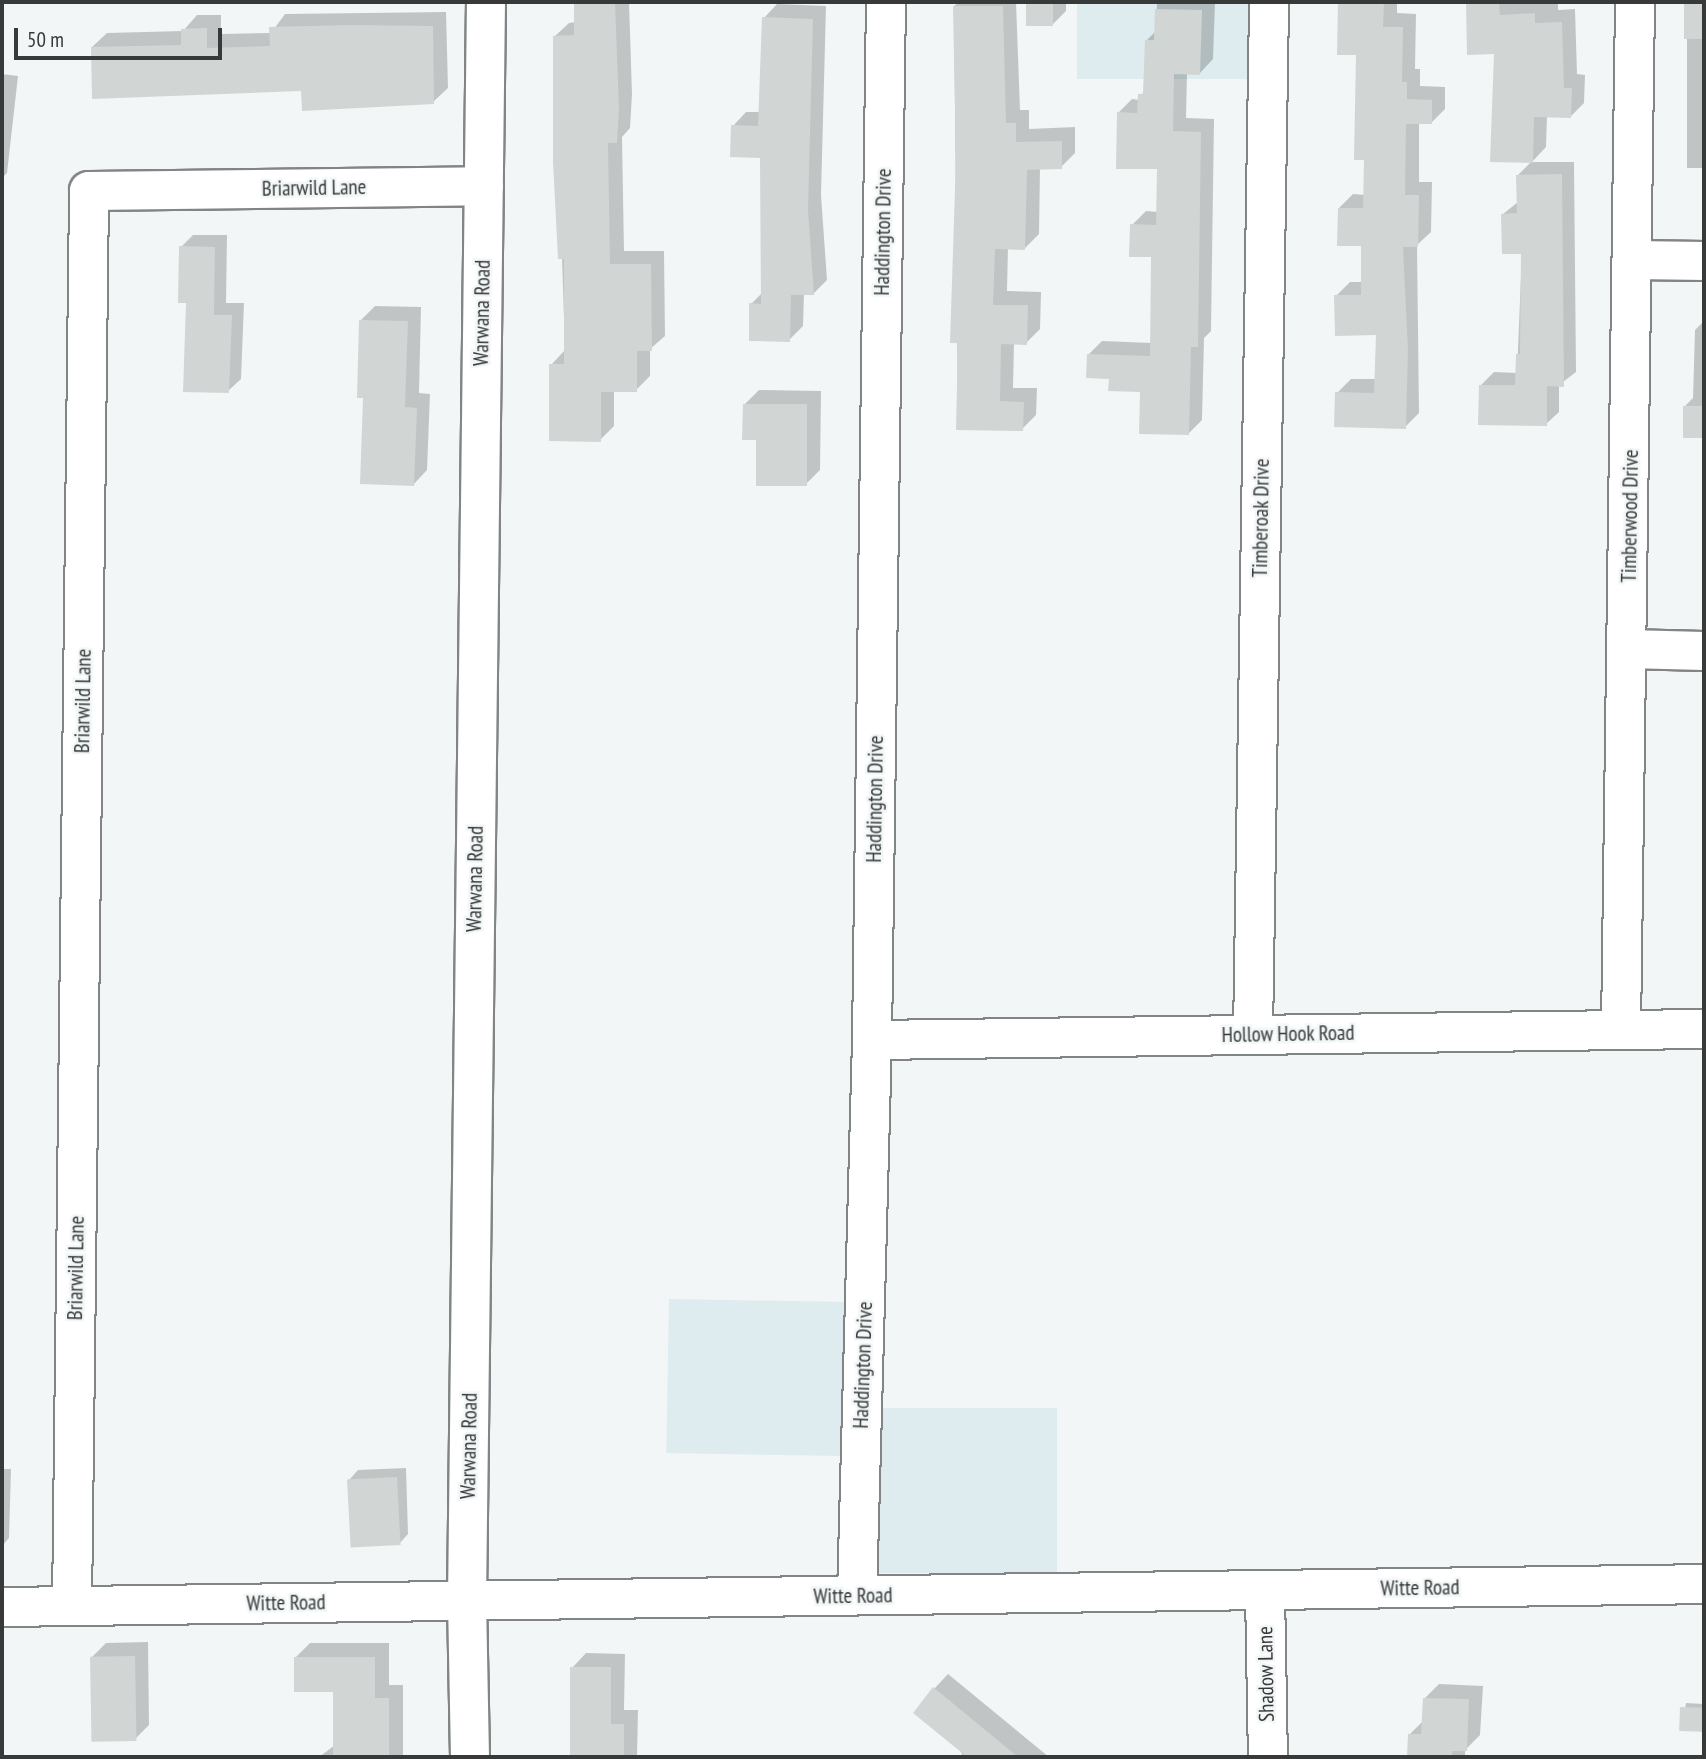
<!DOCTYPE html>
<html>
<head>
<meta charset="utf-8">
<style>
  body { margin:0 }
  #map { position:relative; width:1706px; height:1759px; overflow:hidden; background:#f2f6f7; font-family:"PT Sans Narrow",sans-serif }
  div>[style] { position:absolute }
  .built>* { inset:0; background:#deebef; transform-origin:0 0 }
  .shadow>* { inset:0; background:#0003; transform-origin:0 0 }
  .building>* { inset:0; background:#d1d5d4; transform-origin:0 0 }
  .roads { filter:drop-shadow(2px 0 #818586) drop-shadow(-2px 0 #818586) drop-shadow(0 2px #818586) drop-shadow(0 -2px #818586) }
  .minor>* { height:38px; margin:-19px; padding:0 19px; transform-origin:19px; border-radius:19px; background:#fff }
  span { translate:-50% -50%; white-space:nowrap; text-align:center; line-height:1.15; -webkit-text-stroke:5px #f2f6f7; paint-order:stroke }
  .street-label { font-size:21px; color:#383a3a }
  .frame { position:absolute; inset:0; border:4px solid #383a3a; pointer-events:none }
  .scale { position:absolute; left:14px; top:28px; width:208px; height:32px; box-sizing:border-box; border:4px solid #383a3a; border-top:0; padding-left:9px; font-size:21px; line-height:24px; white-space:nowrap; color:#383a3a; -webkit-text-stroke:5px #f2f6f7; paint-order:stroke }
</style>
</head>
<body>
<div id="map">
  <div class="built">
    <div style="left:1077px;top:2px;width:192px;height:77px"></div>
    <div style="left:669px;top:1299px;width:179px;height:154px;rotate:1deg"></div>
    <div style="left:1057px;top:1408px;width:165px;height:179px;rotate:90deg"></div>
  </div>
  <div class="shadow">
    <div style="clip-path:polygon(576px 2px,629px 2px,632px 94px,630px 128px,622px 137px,624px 251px,664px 251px,665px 336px,650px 349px,650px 376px,636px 390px,614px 390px,614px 426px,600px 440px,551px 365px,565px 350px,555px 36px,569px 23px,576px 22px)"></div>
    <div style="clip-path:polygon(959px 2px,1016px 2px,1020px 110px,1029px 110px,1029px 129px,1075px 127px,1075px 153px,1061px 167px,1040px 168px,1039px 234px,1025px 248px,1008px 247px,1007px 291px,1041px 292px,1040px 329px,1026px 343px,1014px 343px,1013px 388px,1037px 388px,1036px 415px,1022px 429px,958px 428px,954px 6px)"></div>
    <div style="clip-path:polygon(1028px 2px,1066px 2px,1066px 11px,1052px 25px,1028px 25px)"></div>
    <div style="clip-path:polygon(1157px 2px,1215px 2px,1213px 59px,1200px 73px,1187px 73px,1186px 118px,1214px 119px,1211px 331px,1204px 338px,1202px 420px,1189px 433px,1142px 390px,1111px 377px,1088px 355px,1102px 341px,1152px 343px,1152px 255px,1132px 225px,1146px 211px,1158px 212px,1158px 168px,1118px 113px,1132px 99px,1139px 100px,1145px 89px,1147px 40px,1156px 31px)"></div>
    <div style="clip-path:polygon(1339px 2px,1397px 2px,1397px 13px,1416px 14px,1415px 69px,1420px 69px,1420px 86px,1445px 87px,1445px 109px,1431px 123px,1419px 123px,1419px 182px,1432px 182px,1431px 232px,1417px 245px,1419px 413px,1405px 427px,1337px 393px,1351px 379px,1376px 379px,1377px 333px,1336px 296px,1350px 282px,1363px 282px,1362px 244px,1339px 208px,1353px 194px,1365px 195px,1365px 158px,1357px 54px,1338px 53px)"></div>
    <div style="clip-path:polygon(1469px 2px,1558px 2px,1558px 10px,1575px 9px,1577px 74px,1585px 75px,1584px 103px,1570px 117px,1547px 116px,1546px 147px,1532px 162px,1496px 52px,1469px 53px)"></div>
    <div style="left:1687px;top:2px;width:17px;height:166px"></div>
    <div style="clip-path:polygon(777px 4px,826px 6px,821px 195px,827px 280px,813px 294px,804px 293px,803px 326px,789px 340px,751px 304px,762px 293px,762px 156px,733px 126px,746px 112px,761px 112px,764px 18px)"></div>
    <div style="clip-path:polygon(446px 12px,448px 88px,433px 102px,303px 90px,92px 47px,107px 33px,183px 31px,197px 15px,221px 15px,221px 34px,271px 33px,285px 14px)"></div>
    <div style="clip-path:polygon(2px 74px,18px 76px,7px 173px,2px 178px)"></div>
    <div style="clip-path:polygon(1531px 162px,1574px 162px,1576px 372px,1559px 385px,1559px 412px,1546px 424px,1481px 385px,1494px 372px,1517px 373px,1522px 252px,1503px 214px,1518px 202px,1518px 175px)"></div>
    <div style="clip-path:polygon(193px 235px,227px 235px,226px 303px,244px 303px,241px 379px,228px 391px,188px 301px,181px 247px)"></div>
    <div style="clip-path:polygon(375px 306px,421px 307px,419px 393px,430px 394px,427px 470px,413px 485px,365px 396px,361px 320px)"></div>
    <div style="clip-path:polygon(1704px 321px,1704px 437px,1684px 437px,1684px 407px,1693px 398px,1695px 330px)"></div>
    <div style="clip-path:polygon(759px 390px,821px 391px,820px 470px,806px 484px,758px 438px,745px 404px)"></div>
    <div style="clip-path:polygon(406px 1468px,408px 1534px,399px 1544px,349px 1480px,358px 1470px)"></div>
    <div style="clip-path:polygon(2px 1469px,11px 1469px,9px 1538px,2px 1546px)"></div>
    <div style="clip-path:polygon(148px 1642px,149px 1725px,135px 1739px,92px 1657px,106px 1643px)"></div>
    <div style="clip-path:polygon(310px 1643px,389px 1643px,389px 1685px,403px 1685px,403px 1757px,319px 1757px,335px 1745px,335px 1691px,296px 1657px)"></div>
    <div style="clip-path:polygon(586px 1653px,625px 1654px,624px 1710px,638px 1710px,637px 1757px,571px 1757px,572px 1668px)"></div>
    <div style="clip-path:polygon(948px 1674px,1049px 1757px,963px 1757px,934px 1689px)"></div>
    <div style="clip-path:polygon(1439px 1684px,1483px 1686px,1480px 1735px,1465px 1750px,1465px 1757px,1408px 1757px,1409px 1735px,1424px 1720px,1425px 1698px)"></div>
    <div style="clip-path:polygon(1686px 1703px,1704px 1704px,1704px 1730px,1681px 1729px)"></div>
  </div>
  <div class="building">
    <div style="clip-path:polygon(574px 2px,615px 2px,619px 109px,617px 143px,608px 143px,610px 264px,651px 264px,652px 351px,637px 351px,637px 392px,601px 392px,601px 442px,549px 441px,549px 364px,564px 364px,564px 259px,558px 259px,553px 161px,553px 36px,574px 35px)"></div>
    <div style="left:1026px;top:2px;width:27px;height:24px"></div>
    <div style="clip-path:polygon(1338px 2px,1384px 2px,1383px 27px,1403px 27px,1402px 82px,1407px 82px,1407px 99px,1432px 100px,1432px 124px,1406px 124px,1405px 195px,1419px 195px,1418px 247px,1403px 247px,1408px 350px,1406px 429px,1334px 427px,1335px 392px,1374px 393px,1376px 335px,1335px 336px,1334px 295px,1361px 295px,1361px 246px,1337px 246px,1338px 208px,1363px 208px,1364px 160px,1354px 160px,1356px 55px,1337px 55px)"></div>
    <div style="clip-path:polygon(1466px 2px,1499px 2px,1500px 15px,1535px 13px,1535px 23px,1562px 22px,1564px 88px,1572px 88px,1571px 118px,1534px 117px,1533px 163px,1490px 162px,1494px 54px,1467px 55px)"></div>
    <div style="left:1684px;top:2px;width:20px;height:37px"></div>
    <div style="clip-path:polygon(953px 6px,1003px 6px,1006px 123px,1016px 123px,1016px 142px,1062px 141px,1062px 169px,1027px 170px,1025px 250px,995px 249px,993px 305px,1028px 305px,1027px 345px,1001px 344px,1000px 401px,1024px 402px,1023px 431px,956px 430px,958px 343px,950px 343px,956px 159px)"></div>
    <div style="clip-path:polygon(1155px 9px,1202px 10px,1200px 75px,1174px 74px,1173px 131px,1201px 132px,1198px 347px,1191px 347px,1189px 435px,1139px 434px,1140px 392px,1108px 391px,1109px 379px,1086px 378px,1087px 354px,1150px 356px,1151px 257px,1129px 257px,1130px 224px,1156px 225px,1157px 169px,1116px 169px,1117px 112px,1137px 113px,1138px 94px,1143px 94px,1145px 40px,1154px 40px)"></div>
    <div style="clip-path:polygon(762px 17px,813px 19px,808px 210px,814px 295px,791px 295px,790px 342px,749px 341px,749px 303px,761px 304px,760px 158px,730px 157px,731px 125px,758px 126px)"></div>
    <div style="clip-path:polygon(351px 25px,433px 26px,434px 104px,302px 111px,301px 91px,92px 99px,91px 47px,181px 45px,181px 29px,207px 28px,207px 48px,270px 46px,269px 27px)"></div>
    <div style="clip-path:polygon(1562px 174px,1564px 387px,1547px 386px,1547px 426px,1478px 425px,1479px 385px,1515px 385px,1516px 354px,1520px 354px,1521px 254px,1502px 254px,1501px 214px,1517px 213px,1516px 175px)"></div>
    <div style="clip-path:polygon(179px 246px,215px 247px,214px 315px,232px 315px,229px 393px,183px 392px,186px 303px,178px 303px)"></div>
    <div style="clip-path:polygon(359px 320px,408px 321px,405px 407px,417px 408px,414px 486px,360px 484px,363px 398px,357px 398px)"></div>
    <div style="clip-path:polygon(743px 404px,807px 404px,807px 486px,756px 486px,756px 440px,742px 440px)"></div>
    <div style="left:1683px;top:406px;width:21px;height:32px"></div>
    <div style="left:397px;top:1477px;width:68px;height:50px;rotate:87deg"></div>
    <div style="left:135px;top:1656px;width:85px;height:45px;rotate:89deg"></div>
    <div style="clip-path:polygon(294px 1657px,375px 1657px,375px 1698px,389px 1698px,389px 1757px,333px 1757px,333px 1692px,294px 1692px)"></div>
    <div style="clip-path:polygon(570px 1667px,611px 1667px,611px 1724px,624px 1724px,624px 1757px,570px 1757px)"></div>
    <div style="clip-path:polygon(933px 1687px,1018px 1757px,967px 1757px,913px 1713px)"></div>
    <div style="clip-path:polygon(1423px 1698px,1469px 1699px,1467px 1751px,1452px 1751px,1452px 1757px,1407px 1757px,1408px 1734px,1421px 1734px)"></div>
    <div style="left:1680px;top:1707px;width:24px;height:24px;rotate:2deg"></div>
  </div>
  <div class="roads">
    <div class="minor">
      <div style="left:1634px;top:260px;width:70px;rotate:0.8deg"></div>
      <div style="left:1628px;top:649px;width:76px;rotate:1.5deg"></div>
      <div style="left:1621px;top:1030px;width:1028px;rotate:-89.22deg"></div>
      <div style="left:1253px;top:1035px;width:1033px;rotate:-89.11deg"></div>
      <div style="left:872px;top:1040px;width:832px;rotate:-0.76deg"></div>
      <div style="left:1265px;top:1590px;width:167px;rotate:89deg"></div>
      <div style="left:857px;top:1595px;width:555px;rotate:-88.45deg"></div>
      <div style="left:872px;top:1040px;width:1038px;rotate:-89.23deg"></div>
      <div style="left:72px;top:1606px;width:1415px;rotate:-89.31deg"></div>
      <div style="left:89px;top:191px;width:395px;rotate:-0.7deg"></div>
      <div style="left:2px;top:1607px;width:1702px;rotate:-0.77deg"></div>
      <div style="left:470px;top:1757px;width:156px;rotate:-91.1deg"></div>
      <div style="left:467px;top:1601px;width:1599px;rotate:-89.32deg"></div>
    </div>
  </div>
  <div class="street-label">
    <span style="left:314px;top:188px;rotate:-1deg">Briarwild Lane</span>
    <span style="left:883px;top:232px;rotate:-89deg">Haddington Drive</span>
    <span style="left:482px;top:313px;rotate:-89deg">Warwana Road</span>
    <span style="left:1630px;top:516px;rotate:-89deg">Timberwood Drive</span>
    <span style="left:1261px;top:518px;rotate:-89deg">Timberoak Drive</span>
    <span style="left:83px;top:701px;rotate:-89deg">Briarwild Lane</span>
    <span style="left:875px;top:799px;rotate:-89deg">Haddington Drive</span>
    <span style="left:475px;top:879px;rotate:-89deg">Warwana Road</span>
    <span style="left:1288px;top:1034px;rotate:-1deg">Hollow Hook Road</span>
    <span style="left:76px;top:1268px;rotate:-89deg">Briarwild Lane</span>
    <span style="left:863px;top:1365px;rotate:-88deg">Haddington Drive</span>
    <span style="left:469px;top:1446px;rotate:-89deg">Warwana Road</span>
    <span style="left:1420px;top:1588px;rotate:-1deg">Witte Road</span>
    <span style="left:853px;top:1596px;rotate:-1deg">Witte Road</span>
    <span style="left:286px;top:1603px;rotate:-1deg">Witte Road</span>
    <span style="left:1266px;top:1674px;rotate:-91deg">Shadow Lane</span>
  </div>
  <div class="frame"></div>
  <div class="scale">50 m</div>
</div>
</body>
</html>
